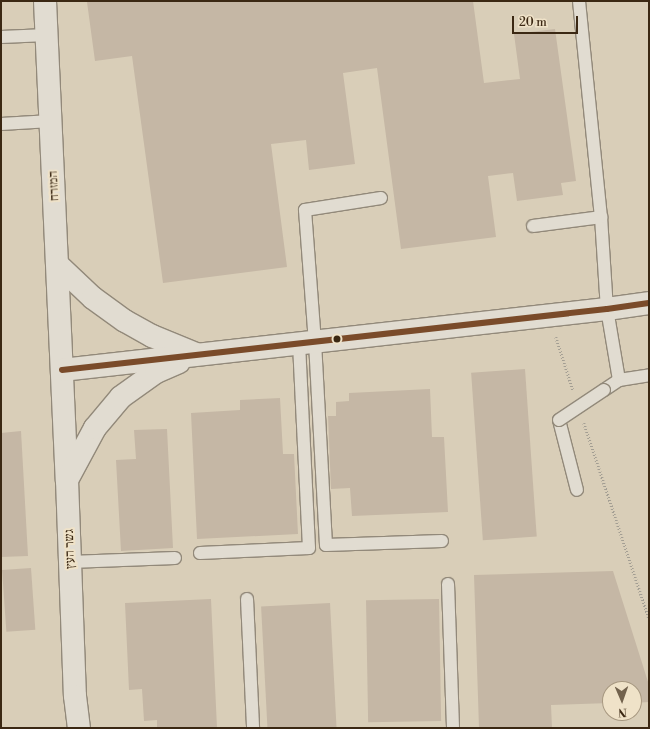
<!DOCTYPE html>
<html>
<head>
<meta charset="utf-8">
<style>
  body { margin:0 }
  #map { position:relative; width:650px; height:729px; overflow:hidden; background:#d9ceb8; font-family:"Libre Bodoni","Frank Ruhl Libre",serif }
  div>[style] { position:absolute }
  .building>* { inset:0; background:#c5b7a5; transform-origin:0 0 }
  .path>* { height:2.5px; margin-top:-1.25px; transform-origin:0; background:repeating-linear-gradient(90deg,#a39e93 0 1px,transparent 0 3px) }
  .roads { filter:drop-shadow(1px 0 #92897a) drop-shadow(-1px 0 #92897a) drop-shadow(0 1px #92897a) drop-shadow(0 -1px #92897a) }
  .lane>* { height:12px; margin:-6px; padding:0 6px; transform-origin:6px; border-radius:6px; background:#e1dcd1 }
  .street>* { height:22px; margin:-11px; padding:0 11px; transform-origin:11px; border-radius:11px; background:#e1dcd1 }
  .bridges { filter:drop-shadow(1px 0 #92897a) drop-shadow(-1px 0 #92897a) drop-shadow(0 1px #92897a) drop-shadow(0 -1px #92897a) }
  .lane-bridge>* { height:12px; margin:-6px; padding:0 6px; transform-origin:6px; border-radius:6px; background:#e1dcd1 }
  .bus-1>* { height:6px; margin:-3px; padding:0 3px; transform-origin:3px; border-radius:3px; background:#7a4b2a }
  .dots>* { width:11px; height:11px; translate:-50% -50%; box-sizing:border-box; border:2px solid #efe2c8; border-radius:50% }
  span { translate:-50% -50%; white-space:nowrap; text-align:center; line-height:1.15; -webkit-text-stroke:4px #efe2c8; paint-order:stroke }
  .street-label { font-size:13px; color:#3b2813 }
  .frame { position:absolute; inset:0; border:2px solid #3b2813; pointer-events:none }
  .north { position:absolute; left:602px; top:681px; width:40px; height:40px; box-sizing:border-box; background:#efe2c8; border:1px solid #a79880; border-radius:50%; rotate:178deg; font-size:11px; font-weight:700; line-height:16px; text-align:center; color:#3b2813 }
  .north::after { content:''; display:block; margin:auto; width:14px; height:18px; background:#72624d; clip-path:polygon(50% 0,100% 100%,50% 72%,0 100%) }
  .scale { position:absolute; left:512px; top:16px; width:66px; height:18px; box-sizing:border-box; border:2px solid #3b2813; border-top:0; padding-left:5px; font-size:12px; line-height:14px; white-space:nowrap; color:#3b2813; -webkit-text-stroke:3px #efe2c8; paint-order:stroke }
</style>
</head>
<body>
<div id="map">
  <div class="building">
    <div style="clip-path:polygon(94px 1px,473px 1px,484px 83px,520px 79px,514px 34px,555px 29px,576px 181px,561px 183px,563px 195px,517px 201px,513px 173px,488px 176px,496px 237px,401px 249px,377px 68px,343px 73px,355px 164px,309px 170px,306px 140px,271px 144px,287px 267px,163px 283px,132px 56px,95px 61px,87px 2px)"></div>
    <div style="left:525px;top:369px;width:168px;height:54px;rotate:86deg"></div>
    <div style="clip-path:polygon(430px 389px,432px 437px,444px 437px,448px 512px,352px 516px,350px 488px,331px 489px,328px 416px,336px 416px,336px 402px,349px 401px,349px 393px)"></div>
    <div style="clip-path:polygon(280px 398px,283px 454px,294px 454px,298px 534px,197px 539px,191px 413px,240px 410px,240px 400px)"></div>
    <div style="clip-path:polygon(167px 429px,173px 548px,121px 551px,116px 460px,136px 459px,134px 430px)"></div>
    <div style="clip-path:polygon(21px 431px,28px 556px,1px 557px,1px 433px)"></div>
    <div style="left:31px;top:568px;width:62px;height:29px;rotate:86deg"></div>
    <div style="clip-path:polygon(613px 571px,649px 685px,649px 702px,634px 703px,634px 689px,610px 689px,610px 703px,551px 705px,552px 728px,479px 728px,474px 575px)"></div>
    <div style="clip-path:polygon(211px 599px,217px 728px,157px 728px,157px 720px,144px 721px,142px 689px,129px 690px,125px 603px)"></div>
    <div style="left:439px;top:599px;width:122px;height:73px;rotate:89deg"></div>
    <div style="left:330px;top:603px;width:125px;height:69px;rotate:87deg"></div>
  </div>
  <div class="path">
    <div style="left:556px;top:337px;width:56px;rotate:72.2deg"></div>
    <div style="left:584px;top:423px;width:206px;rotate:71.6deg"></div>
  </div>
  <div class="roads">
    <div class="lane">
      <div style="left:579px;top:1px;width:217px;rotate:84.2deg"></div>
      <div style="left:601px;top:217px;width:92px;rotate:86.3deg"></div>
      <div style="left:607px;top:309px;width:72px;rotate:80.4deg"></div>
      <div style="left:619px;top:380px;width:18px;rotate:146deg"></div>
      <div style="left:1px;top:37px;width:46px;rotate:-2.5deg"></div>
      <div style="left:1px;top:124px;width:50px;rotate:-3.4deg"></div>
      <div style="left:381px;top:198px;width:77px;rotate:171deg"></div>
      <div style="left:305px;top:210px;width:132px;rotate:85.7deg"></div>
      <div style="left:315px;top:342px;width:203px;rotate:86.9deg"></div>
      <div style="left:326px;top:545px;width:116px;rotate:-2deg"></div>
      <div style="left:533px;top:226px;width:69px;rotate:-7.5deg"></div>
      <div style="left:619px;top:380px;width:30px;rotate:-9deg"></div>
      <div style="left:559px;top:420px;width:72px;rotate:75.6deg"></div>
      <div style="left:200px;top:553px;width:109px;rotate:-2.6deg"></div>
      <div style="left:309px;top:548px;width:205px;rotate:-92.8deg"></div>
      <div style="left:70px;top:562px;width:105px;rotate:-2.2deg"></div>
      <div style="left:448px;top:584px;width:144px;rotate:88deg"></div>
      <div style="left:247px;top:599px;width:129px;rotate:87.3deg"></div>
    </div>
    <div class="street">
      <div style="left:45px;top:1px;width:480px;rotate:87.4deg"></div>
      <div style="left:67px;top:480px;width:216px;rotate:87.9deg"></div>
      <div style="left:75px;top:696px;width:32px;rotate:83deg"></div>
      <div style="left:58px;top:265px;width:48px;rotate:43.3deg"></div>
      <div style="left:93px;top:298px;width:39px;rotate:36deg"></div>
      <div style="left:125px;top:321px;width:31px;rotate:29deg"></div>
      <div style="left:152px;top:336px;width:48px;rotate:22.2deg"></div>
      <div style="left:62px;top:370px;width:548px;rotate:-6.39deg"></div>
      <div style="left:607px;top:309px;width:42px;rotate:-8.1deg"></div>
      <div style="left:67px;top:480px;width:59px;rotate:-61.7deg"></div>
      <div style="left:95px;top:428px;width:40px;rotate:-50deg"></div>
      <div style="left:121px;top:397px;width:43px;rotate:-35.5deg"></div>
      <div style="left:156px;top:372px;width:25px;rotate:-23deg"></div>
    </div>
  </div>
  <div class="bridges">
    <div class="lane-bridge">
      <div style="left:559px;top:420px;width:54px;rotate:-33.7deg"></div>
    </div>
  </div>
  <div class="bus-1">
    <div style="left:62px;top:370px;width:548px;rotate:-6.39deg"></div>
    <div style="left:607px;top:309px;width:42px;rotate:-8.1deg"></div>
  </div>
  <div class="dots">
    <div style="left:337px;top:339px;background:#3b2813"></div>
  </div>
  <div class="street-label">
    <span style="left:54px;top:186px;rotate:-93deg">המזרח</span>
    <span style="left:70px;top:549px;rotate:-92deg">גשר העץ</span>
  </div>
  <div class="frame"></div>
  <div class="north">N</div>
  <div class="scale">20 m</div>
</div>
</body>
</html>
